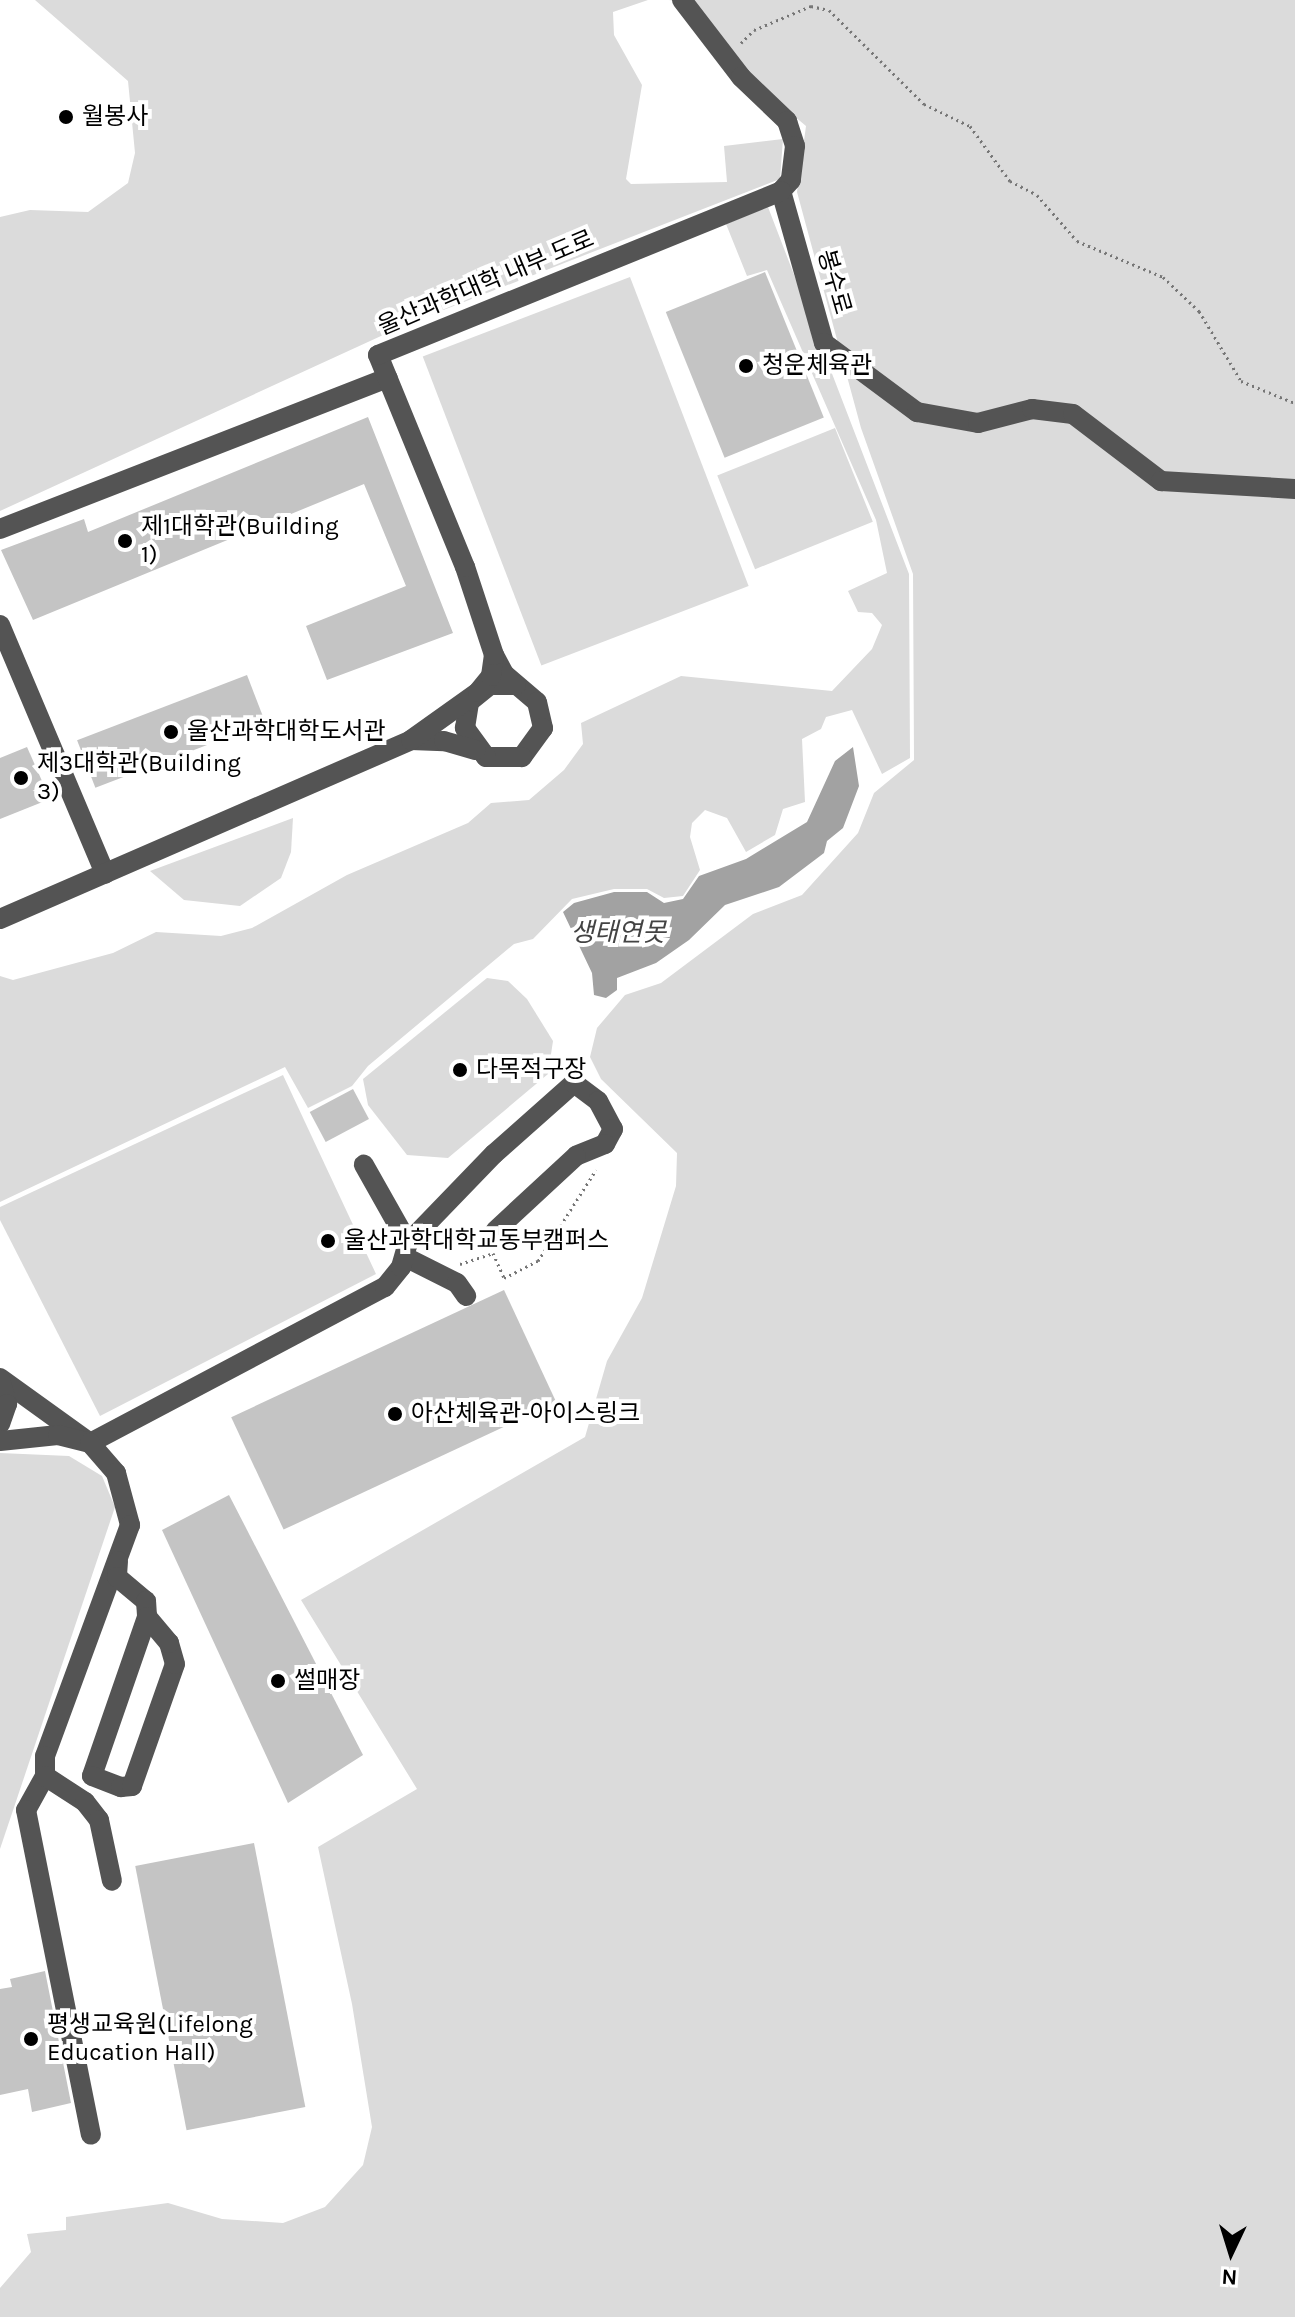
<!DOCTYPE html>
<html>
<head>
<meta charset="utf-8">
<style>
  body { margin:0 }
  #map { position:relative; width:1295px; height:2317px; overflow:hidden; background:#fff; font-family:Karla,"Noto Sans KR",sans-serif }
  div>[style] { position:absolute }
  .green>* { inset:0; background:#dbdbdb; transform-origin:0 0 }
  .water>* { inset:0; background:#a2a2a2 }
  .building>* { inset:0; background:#c4c4c4; transform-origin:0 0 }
  .path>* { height:3px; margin-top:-1.5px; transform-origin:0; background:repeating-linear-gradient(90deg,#767676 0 2px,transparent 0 6px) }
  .minor>* { height:20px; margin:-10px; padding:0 10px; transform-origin:10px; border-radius:10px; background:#545454 }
  .dots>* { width:22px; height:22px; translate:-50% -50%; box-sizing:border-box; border:4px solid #fff; border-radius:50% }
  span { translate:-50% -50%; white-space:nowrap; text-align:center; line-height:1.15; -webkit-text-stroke:8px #fff; paint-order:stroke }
  .poi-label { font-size:24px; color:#000 }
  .left { translate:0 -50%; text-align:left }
  .street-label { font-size:24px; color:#000 }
  .water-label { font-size:26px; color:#434343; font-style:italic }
  .north { position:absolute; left:1191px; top:2213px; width:80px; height:80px; -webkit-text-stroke:6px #fff; paint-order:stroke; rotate:184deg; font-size:22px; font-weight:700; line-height:32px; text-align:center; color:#000 }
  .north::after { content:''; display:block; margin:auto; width:28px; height:36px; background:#000; clip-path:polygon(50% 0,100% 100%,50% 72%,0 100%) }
</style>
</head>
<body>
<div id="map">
  <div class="green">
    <div style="clip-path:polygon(35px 0,648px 0,613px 12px,614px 35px,642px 85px,626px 179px,631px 184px,727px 182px,724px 146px,783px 139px,780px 179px,405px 325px,0 511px,0 217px,30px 210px,88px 212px,128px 183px,135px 153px,128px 81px)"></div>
    <div style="clip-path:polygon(669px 0,1295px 0,1295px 2317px,0 2317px,0 2288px,31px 2252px,27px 2234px,66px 2230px,66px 2217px,168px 2203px,222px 2219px,283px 2223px,325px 2207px,363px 2165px,372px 2127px,352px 2004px,318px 1847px,417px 1789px,301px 1600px,585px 1437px,607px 1361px,642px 1298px,676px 1186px,677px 1153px,601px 1079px,590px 1057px,597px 1028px,625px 995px,661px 983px,753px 914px,802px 895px,858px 833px,874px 793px,914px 760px,913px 574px,861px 428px,797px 192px,806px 126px,749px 78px,692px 4px)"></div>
    <div style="clip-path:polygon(768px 207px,909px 574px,910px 758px,882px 774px,852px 710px,826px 717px,821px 729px,802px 739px,805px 802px,783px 809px,775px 835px,746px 852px,727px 818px,705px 810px,692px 823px,690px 837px,700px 870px,683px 896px,664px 898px,647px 889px,614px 889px,572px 899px,533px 939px,514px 944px,368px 1066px,352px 1086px,308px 1108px,285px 1067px,0 1202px,0 976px,13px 980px,113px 953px,156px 932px,221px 936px,252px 928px,347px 875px,468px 823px,491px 803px,529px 800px,564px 770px,583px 744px,581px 723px,681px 676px,832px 691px,872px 649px,882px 625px,872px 613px,858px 612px,848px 591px,887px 573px,876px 520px,767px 270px,747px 276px,726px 224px)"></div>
    <div style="left:630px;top:277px;width:331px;height:222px;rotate:69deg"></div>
    <div style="left:835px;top:428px;width:101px;height:127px;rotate:68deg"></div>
    <div style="clip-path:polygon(293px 818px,291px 852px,281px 878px,240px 906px,184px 900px,150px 871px)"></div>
    <div style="clip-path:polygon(487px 978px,508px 981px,527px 999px,553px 1041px,548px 1074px,448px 1158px,407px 1155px,368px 1105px,363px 1079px)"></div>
    <div style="clip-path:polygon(283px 1075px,376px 1274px,100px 1416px,0 1220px,0 1207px)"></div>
    <div style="clip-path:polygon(0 1453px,69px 1456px,102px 1476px,115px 1507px,0 1849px)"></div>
  </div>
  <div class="water">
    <div style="clip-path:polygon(853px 747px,859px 786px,843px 828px,827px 841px,824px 853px,779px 887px,725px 905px,689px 940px,656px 963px,617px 978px,617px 990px,606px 998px,594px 995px,592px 973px,563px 912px,574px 903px,614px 892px,647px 892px,664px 903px,683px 899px,699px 876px,746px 859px,807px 822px,835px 761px)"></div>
  </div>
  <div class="building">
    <div style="left:765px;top:272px;width:157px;height:107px;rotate:68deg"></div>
    <div style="clip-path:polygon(368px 417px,453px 633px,327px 680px,306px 626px,406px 586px,364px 484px,33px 620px,1px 550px,84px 519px,88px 532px)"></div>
    <div style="left:247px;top:675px;width:51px;height:182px;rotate:69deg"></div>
    <div style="clip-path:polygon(27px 747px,50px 799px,0 819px,0 758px)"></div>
    <div style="left:353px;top:1089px;width:34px;height:49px;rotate:62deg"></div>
    <div style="left:504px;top:1290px;width:124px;height:301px;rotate:65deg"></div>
    <div style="clip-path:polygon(229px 1495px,363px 1755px,288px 1803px,162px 1530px)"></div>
    <div style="left:254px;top:1843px;width:269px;height:121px;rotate:79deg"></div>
    <div style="clip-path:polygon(45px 1971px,71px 2103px,32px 2112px,28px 2089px,0 2095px,0 1989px,12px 1987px,10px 1979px)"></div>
  </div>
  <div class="path">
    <div style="left:741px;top:43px;width:18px;rotate:-45deg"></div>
    <div style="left:754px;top:30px;width:62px;rotate:-22.8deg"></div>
    <div style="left:811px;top:6px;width:18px;rotate:13deg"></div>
    <div style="left:829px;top:10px;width:134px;rotate:44.7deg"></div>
    <div style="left:924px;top:104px;width:51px;rotate:25.6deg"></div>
    <div style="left:970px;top:126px;width:68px;rotate:54deg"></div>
    <div style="left:1010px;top:181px;width:30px;rotate:27deg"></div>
    <div style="left:1037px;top:195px;width:61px;rotate:49deg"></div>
    <div style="left:1077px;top:241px;width:93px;rotate:22.7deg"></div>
    <div style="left:1163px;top:277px;width:50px;rotate:43.4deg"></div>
    <div style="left:1199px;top:311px;width:82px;rotate:59deg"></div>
    <div style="left:1241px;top:381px;width:58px;rotate:22.2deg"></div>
    <div style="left:460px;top:1264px;width:35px;rotate:-18deg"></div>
    <div style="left:493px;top:1253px;width:27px;rotate:66deg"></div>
    <div style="left:504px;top:1278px;width:38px;rotate:-27deg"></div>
    <div style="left:538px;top:1261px;width:108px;rotate:-57.5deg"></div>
  </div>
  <div class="minor">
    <div style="left:682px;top:0;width:97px;rotate:52.5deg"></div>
    <div style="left:741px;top:77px;width:64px;rotate:43.7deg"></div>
    <div style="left:787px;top:121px;width:26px;rotate:72deg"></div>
    <div style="left:795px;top:146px;width:34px;rotate:97deg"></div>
    <div style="left:791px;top:180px;width:15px;rotate:132deg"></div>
    <div style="left:781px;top:191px;width:158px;rotate:74.2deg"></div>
    <div style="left:824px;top:343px;width:116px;rotate:36.6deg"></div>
    <div style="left:917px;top:412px;width:62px;rotate:10.2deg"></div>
    <div style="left:978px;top:423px;width:56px;rotate:-14.5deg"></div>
    <div style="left:1032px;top:409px;width:41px;rotate:7deg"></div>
    <div style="left:1073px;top:414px;width:111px;rotate:37.3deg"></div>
    <div style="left:1161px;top:481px;width:134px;rotate:3.4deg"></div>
    <div style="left:0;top:529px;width:416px;rotate:-21.3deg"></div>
    <div style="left:0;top:625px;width:270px;rotate:67.1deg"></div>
    <div style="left:494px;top:655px;width:21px;rotate:62deg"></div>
    <div style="left:504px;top:674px;width:43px;rotate:40.3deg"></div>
    <div style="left:537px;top:702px;width:27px;rotate:77deg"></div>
    <div style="left:543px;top:728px;width:36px;rotate:126deg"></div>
    <div style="left:522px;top:757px;width:36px;rotate:180deg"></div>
    <div style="left:486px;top:757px;width:36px;rotate:-126deg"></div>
    <div style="left:465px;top:728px;width:26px;rotate:-81deg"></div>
    <div style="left:469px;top:702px;width:27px;rotate:-39deg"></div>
    <div style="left:490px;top:685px;width:26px"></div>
    <div style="left:411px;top:740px;width:33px;rotate:2deg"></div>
    <div style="left:444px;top:741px;width:33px;rotate:16deg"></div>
    <div style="left:0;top:919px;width:448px;rotate:-23.5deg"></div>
    <div style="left:411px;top:740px;width:82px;rotate:-35.6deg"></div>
    <div style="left:478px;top:692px;width:21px;rotate:-51deg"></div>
    <div style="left:491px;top:676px;width:21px;rotate:-82deg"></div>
    <div style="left:494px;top:655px;width:93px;rotate:-108.2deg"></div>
    <div style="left:465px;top:567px;width:229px;rotate:-112.3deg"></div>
    <div style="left:378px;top:355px;width:435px;rotate:-22.1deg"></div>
    <div style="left:408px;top:1243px;width:124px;rotate:-46deg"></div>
    <div style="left:494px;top:1154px;width:107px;rotate:-41.6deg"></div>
    <div style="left:574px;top:1083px;width:30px;rotate:37deg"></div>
    <div style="left:598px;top:1101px;width:32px;rotate:62deg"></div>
    <div style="left:613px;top:1129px;width:17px;rotate:118deg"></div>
    <div style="left:605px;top:1144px;width:31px;rotate:158deg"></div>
    <div style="left:576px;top:1156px;width:110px;rotate:137.2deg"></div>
    <div style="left:405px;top:1257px;width:58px;rotate:26.6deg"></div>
    <div style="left:457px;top:1283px;width:16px;rotate:55deg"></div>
    <div style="left:0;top:1378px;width:111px;rotate:35.8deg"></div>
    <div style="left:90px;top:1443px;width:334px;rotate:-27.9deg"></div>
    <div style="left:385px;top:1287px;width:26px;rotate:-51deg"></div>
    <div style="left:401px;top:1267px;width:25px;rotate:-74deg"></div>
    <div style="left:408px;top:1243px;width:90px;rotate:-119.4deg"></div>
    <div style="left:0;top:1379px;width:26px;rotate:74deg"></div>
    <div style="left:7px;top:1404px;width:21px;rotate:109deg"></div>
    <div style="left:0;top:1441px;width:58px;rotate:-5.9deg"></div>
    <div style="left:58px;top:1435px;width:33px;rotate:14deg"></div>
    <div style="left:90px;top:1443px;width:40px;rotate:49deg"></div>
    <div style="left:116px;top:1473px;width:54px;rotate:74.9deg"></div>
    <div style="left:130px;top:1525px;width:246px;rotate:110.2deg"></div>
    <div style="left:45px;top:1756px;width:20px;rotate:90deg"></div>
    <div style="left:45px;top:1776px;width:39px;rotate:119deg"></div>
    <div style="left:26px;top:1810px;width:331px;rotate:78.7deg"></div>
    <div style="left:118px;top:1561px;width:16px;rotate:94deg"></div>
    <div style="left:117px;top:1577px;width:38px;rotate:40deg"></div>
    <div style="left:146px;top:1601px;width:16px;rotate:86deg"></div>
    <div style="left:147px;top:1617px;width:168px;rotate:109.1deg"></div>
    <div style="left:92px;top:1776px;width:31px;rotate:21deg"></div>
    <div style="left:121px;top:1787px;width:11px;rotate:-5deg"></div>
    <div style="left:132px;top:1786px;width:129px;rotate:-70.6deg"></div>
    <div style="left:175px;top:1664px;width:22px;rotate:-106deg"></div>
    <div style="left:169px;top:1643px;width:34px;rotate:-130deg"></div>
    <div style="left:45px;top:1776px;width:48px;rotate:33deg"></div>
    <div style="left:85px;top:1802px;width:23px;rotate:52deg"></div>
    <div style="left:99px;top:1820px;width:62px;rotate:78deg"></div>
  </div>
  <div class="dots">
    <div style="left:66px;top:117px;background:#000"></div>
    <div style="left:746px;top:366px;background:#000"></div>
    <div style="left:125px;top:541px;background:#000"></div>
    <div style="left:171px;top:732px;background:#000"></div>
    <div style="left:21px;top:778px;background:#000"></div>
    <div style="left:460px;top:1070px;background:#000"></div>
    <div style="left:328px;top:1241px;background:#000"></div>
    <div style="left:395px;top:1414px;background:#000"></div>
    <div style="left:278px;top:1681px;background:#000"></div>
    <div style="left:31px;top:2039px;background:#000"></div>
  </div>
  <div class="poi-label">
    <span class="left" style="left:82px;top:117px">월봉사</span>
    <span class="left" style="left:762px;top:366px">청운체육관</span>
    <span class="left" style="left:141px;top:541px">제1대학관(Building<br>1)</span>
    <span class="left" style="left:187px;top:732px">울산과학대학도서관</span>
    <span class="left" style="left:37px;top:778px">제3대학관(Building<br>3)</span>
    <span class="left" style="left:476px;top:1070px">다목적구장</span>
    <span class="left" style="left:344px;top:1241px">울산과학대학교동부캠퍼스</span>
    <span class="left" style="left:411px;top:1414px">아산체육관-아이스링크</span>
    <span class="left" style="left:294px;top:1681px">썰매장</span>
    <span class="left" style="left:47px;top:2039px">평생교육원(Lifelong<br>Education Hall)</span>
  </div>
  <div class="street-label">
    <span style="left:834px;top:282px;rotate:74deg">봉수로</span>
    <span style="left:486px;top:283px;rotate:-23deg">울산과학대학 내부 도로</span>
  </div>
  <div class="water-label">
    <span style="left:618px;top:933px">생태연못</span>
  </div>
  <div class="north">N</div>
</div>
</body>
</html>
